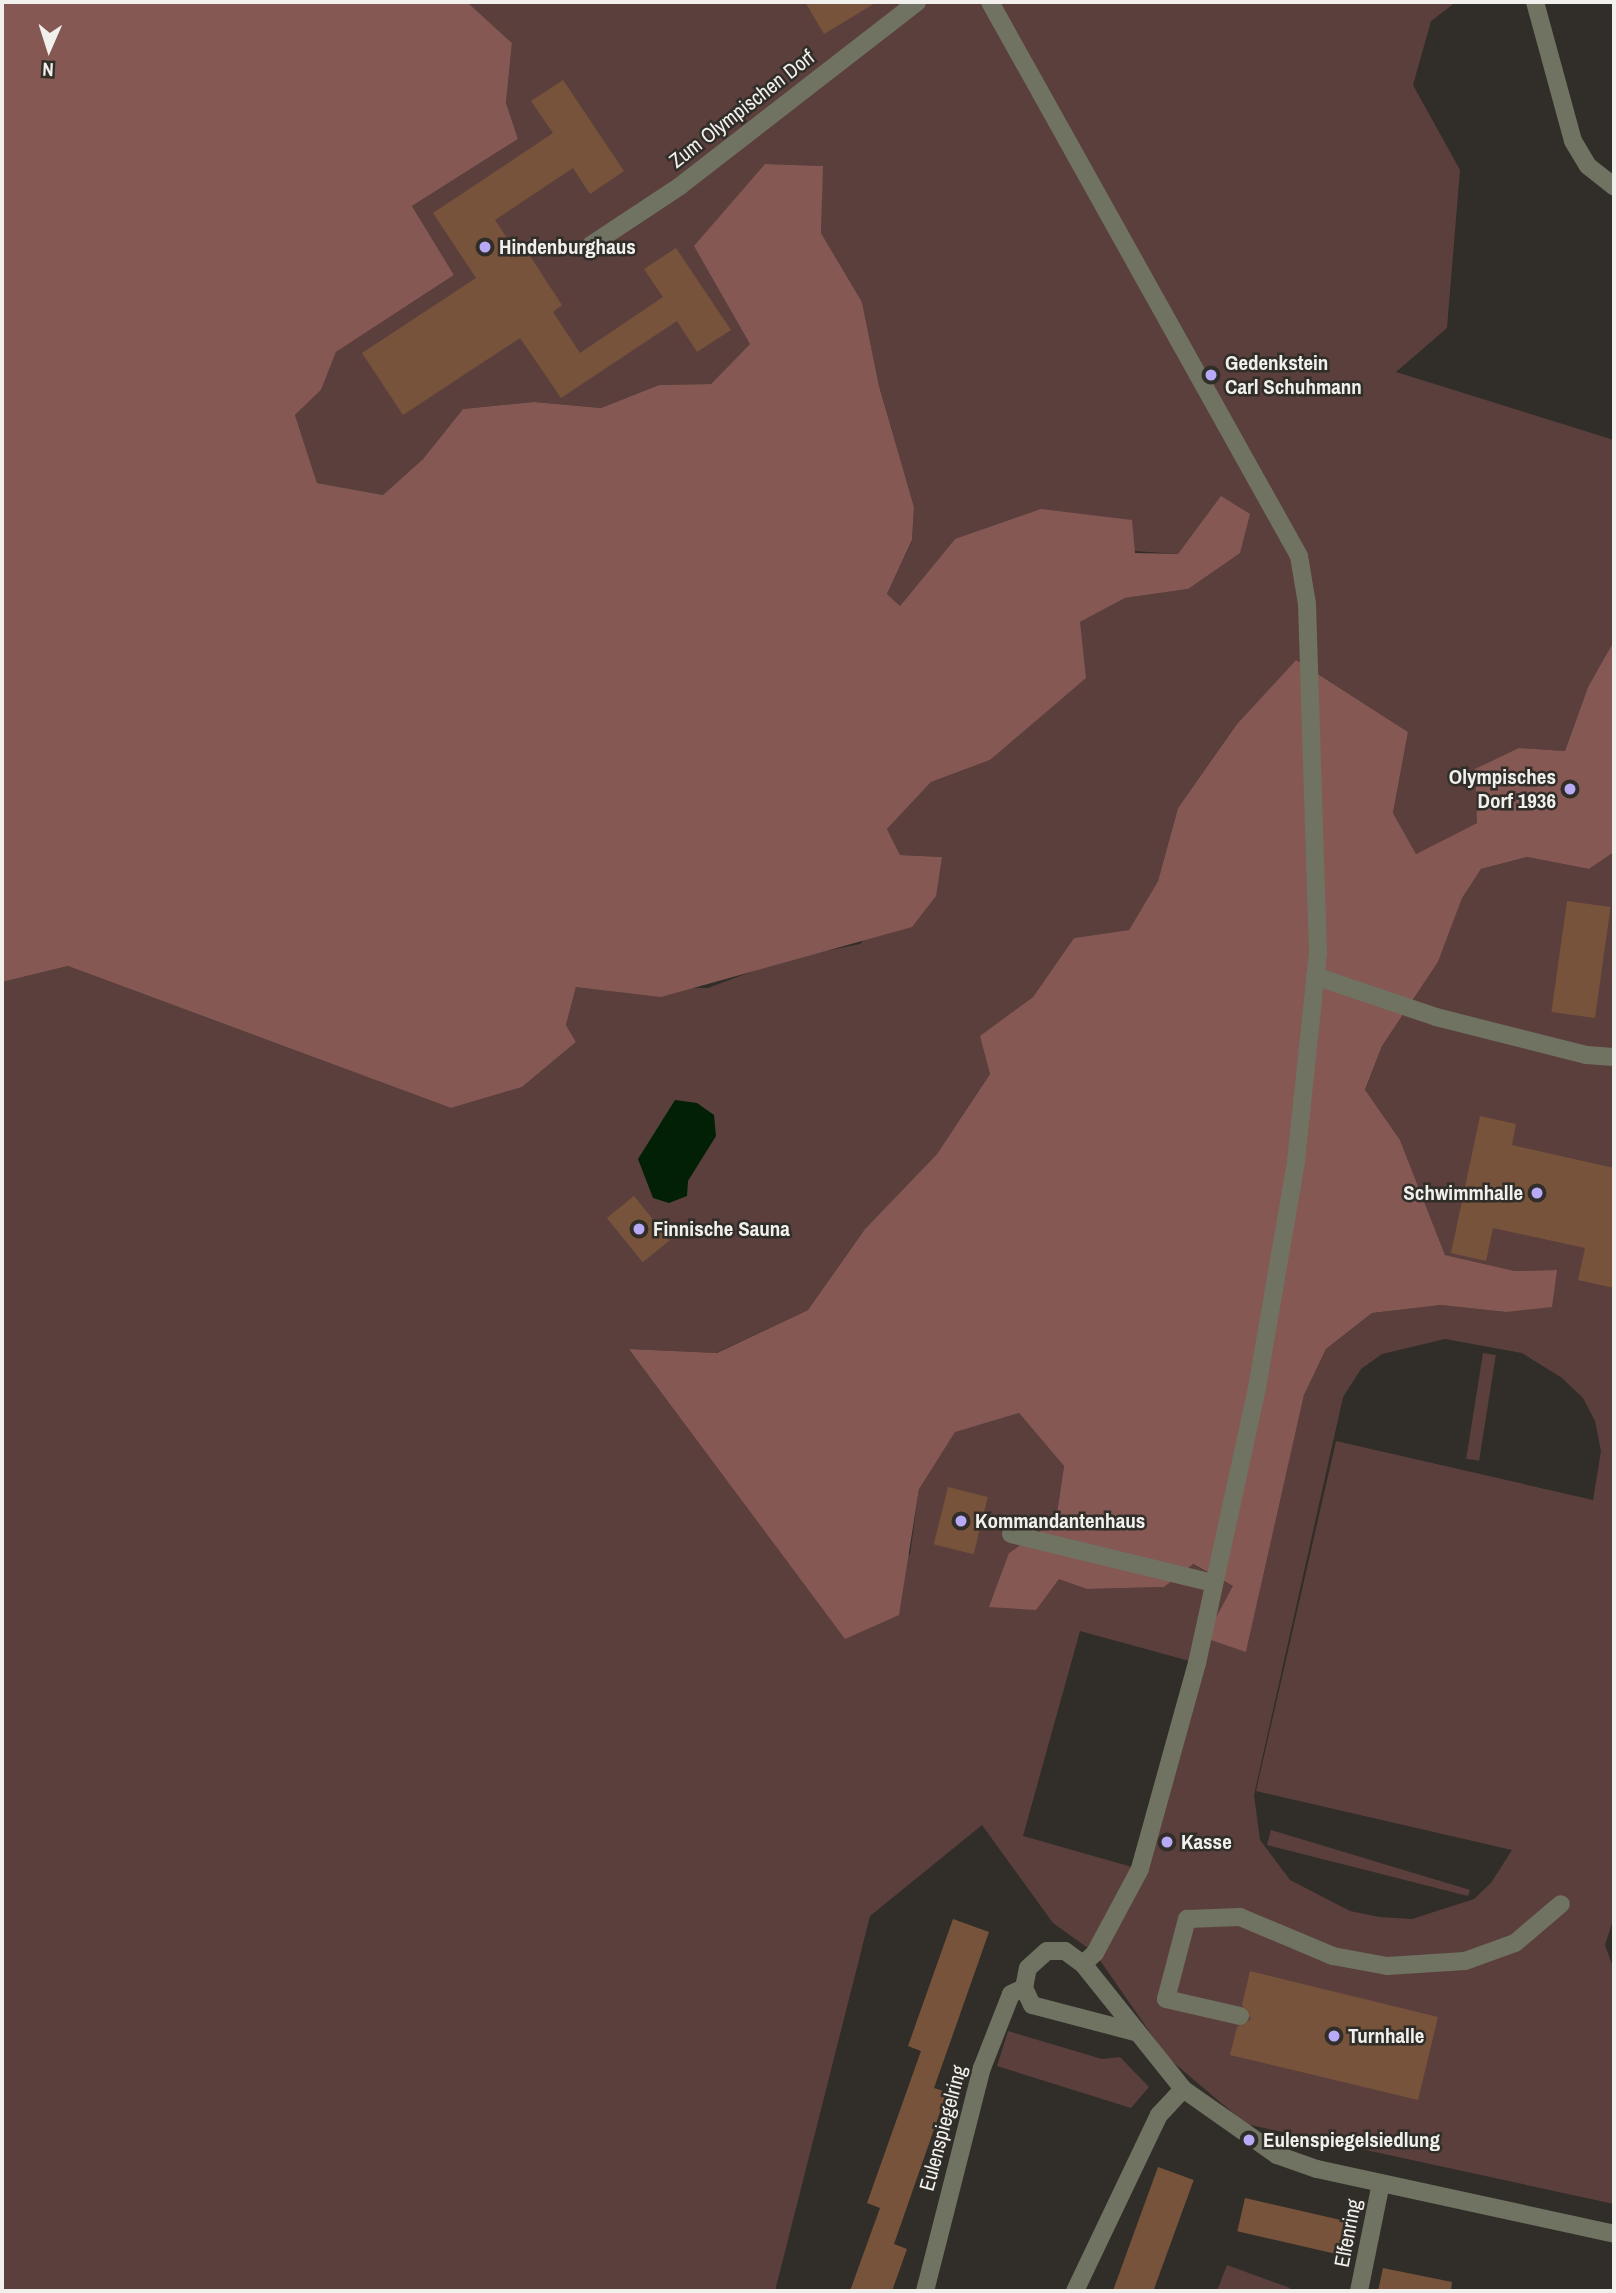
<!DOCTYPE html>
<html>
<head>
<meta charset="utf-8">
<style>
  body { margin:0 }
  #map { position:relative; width:1616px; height:2293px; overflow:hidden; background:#312e29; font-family:"Archivo Narrow",sans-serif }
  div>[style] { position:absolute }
  .green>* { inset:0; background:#5b3f3c; transform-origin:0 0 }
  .forest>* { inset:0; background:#855854 }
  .water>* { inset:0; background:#022006 }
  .building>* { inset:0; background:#78533b; transform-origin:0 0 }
  .minor>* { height:18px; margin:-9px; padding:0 9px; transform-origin:9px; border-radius:9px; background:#707361 }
  .dots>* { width:19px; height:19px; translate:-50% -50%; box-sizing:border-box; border:4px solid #312e29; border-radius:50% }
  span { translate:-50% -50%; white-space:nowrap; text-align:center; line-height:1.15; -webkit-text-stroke:5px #312e29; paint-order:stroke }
  .street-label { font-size:21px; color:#f1f0ec }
  .poi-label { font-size:21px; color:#f1f0ec; font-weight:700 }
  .left { translate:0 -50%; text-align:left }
  .right { translate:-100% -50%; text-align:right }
  .frame { position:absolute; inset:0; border:4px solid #f1f0ec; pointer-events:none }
  .north { position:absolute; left:14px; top:14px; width:70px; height:70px; -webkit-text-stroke:5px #312e29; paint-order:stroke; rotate:183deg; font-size:19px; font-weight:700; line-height:28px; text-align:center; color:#f1f0ec }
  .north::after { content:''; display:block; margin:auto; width:24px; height:32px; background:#f1f0ec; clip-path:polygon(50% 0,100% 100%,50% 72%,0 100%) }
</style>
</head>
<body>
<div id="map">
  <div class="green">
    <div style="clip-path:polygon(evenodd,467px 2px,1456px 2px,1431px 21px,1413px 85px,1460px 170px,1447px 328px,1396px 372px,1614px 440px,1614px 641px,1588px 687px,1565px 751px,1519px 748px,1477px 823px,1416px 854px,1393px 813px,1408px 732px,1296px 660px,1237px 724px,1178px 808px,1158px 881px,1129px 930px,1074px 938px,1033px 997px,981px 1036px,990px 1074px,937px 1154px,865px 1229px,808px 1310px,716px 1353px,630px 1349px,910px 1555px,919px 1488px,955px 1431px,1019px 1413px,1064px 1466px,1056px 1520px,1009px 1553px,1087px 1589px,1163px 1587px,1192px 1564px,1233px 1586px,1246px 1652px,1304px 1395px,1326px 1349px,1372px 1313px,1441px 1305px,1506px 1312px,1557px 1270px,1515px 1271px,1445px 1255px,1400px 1140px,1365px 1091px,1382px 1046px,1438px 962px,1462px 897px,1481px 869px,1527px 857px,1589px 869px,1614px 852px,1614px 1917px,1605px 1945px,1614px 1970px,1614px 2204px,1246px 2124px,1167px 2057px,1095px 1953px,1053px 1923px,982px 1825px,870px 1916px,775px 2291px,2px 2291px,2px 982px,68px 966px,451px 1108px,522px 1087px,576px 1042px,566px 1025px,576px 987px,708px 988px,785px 959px,860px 944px,942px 857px,900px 855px,887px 829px,931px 782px,990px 760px,1031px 721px,1080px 622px,1125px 598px,1188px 589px,1178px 554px,955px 539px,900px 606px,887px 594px,912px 541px,914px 507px,879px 386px,862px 302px,821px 233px,822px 166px,765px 164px,750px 344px,711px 384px,659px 385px,601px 408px,534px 402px,463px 409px,423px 459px,383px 495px,317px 483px,295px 415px,321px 390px,336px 352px,454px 275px,412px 206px,518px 139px,506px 103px,512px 43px,467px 2px,1445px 1339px,1522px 1353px,1562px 1378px,1583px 1398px,1595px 1421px,1601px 1451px,1593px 1500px,1336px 1441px,1256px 1791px,1512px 1850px,1491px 1883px,1474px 1899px,1412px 1919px,1379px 1917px,1350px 1911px,1290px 1880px,1260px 1840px,1254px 1795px,1343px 1397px,1361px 1369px,1382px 1354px,1445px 1339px,467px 2px,1080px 1631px,1197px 1663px,1139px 1869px,1023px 1836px,1080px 1631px)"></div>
    <div style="left:1483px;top:1353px;width:13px;height:107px;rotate:9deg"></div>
    <div style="clip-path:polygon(1271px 1830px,1470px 1890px,1468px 1896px,1267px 1845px)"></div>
    <div style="clip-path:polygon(1008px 2031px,1102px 2059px,1120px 2057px,1149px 2087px,1131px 2108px,997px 2066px)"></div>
    <div style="clip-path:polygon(1227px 2265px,1290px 2288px,1288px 2291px,1217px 2291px)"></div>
  </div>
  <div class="forest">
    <div style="clip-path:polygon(2px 2px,467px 2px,512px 43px,506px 103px,518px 139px,412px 206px,454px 275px,336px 352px,321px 390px,295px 415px,317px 483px,383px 495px,423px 459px,463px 409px,534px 402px,601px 408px,659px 385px,711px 384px,750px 344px,694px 246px,765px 164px,823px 166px,821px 233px,862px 302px,879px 386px,914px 507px,912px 540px,887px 594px,900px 606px,955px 539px,1041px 509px,1132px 520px,1135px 553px,1178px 554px,1221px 496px,1250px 514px,1240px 553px,1188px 589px,1125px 598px,1080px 622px,1086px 678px,990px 760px,931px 782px,887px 829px,900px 855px,942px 857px,936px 896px,912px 927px,661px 997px,576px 987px,566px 1025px,576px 1042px,522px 1087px,451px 1108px,68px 966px,2px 982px)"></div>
    <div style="clip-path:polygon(1614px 641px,1614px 852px,1589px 869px,1527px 857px,1481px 869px,1462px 898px,1438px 962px,1382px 1046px,1365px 1090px,1400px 1140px,1445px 1255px,1515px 1271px,1557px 1270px,1552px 1307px,1506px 1312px,1441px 1305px,1372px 1313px,1326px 1349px,1304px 1395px,1246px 1652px,1205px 1638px,1233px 1586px,1193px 1564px,1164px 1587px,1087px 1589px,1059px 1579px,1036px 1610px,989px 1607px,1009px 1553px,1056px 1520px,1064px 1466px,1019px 1413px,955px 1432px,919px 1489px,899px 1615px,845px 1639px,629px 1349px,717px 1353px,808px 1310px,865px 1229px,937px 1154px,990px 1074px,980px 1036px,1033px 997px,1074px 938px,1129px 930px,1158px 881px,1178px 808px,1237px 724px,1296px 660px,1408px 732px,1393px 813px,1416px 854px,1477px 823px,1475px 769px,1519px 748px,1565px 751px,1588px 687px)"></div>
  </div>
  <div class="water">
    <div style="clip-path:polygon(675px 1100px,697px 1103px,714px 1115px,716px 1136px,688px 1181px,687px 1196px,669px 1203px,653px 1198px,638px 1159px)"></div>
  </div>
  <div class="building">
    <div style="clip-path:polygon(805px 2px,877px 2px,824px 34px)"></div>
    <div style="clip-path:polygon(563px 80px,624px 171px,590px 194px,573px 168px,495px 220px,516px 252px,524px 247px,562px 305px,553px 312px,580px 353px,663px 297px,644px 269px,676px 248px,731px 330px,697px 352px,677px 321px,561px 398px,520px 338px,403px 415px,362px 353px,476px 278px,433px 213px,553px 133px,531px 101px)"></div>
    <div style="left:1567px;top:901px;width:44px;height:112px;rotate:8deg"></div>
    <div style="clip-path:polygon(1480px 1116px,1516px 1124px,1512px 1145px,1614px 1168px,1614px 1288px,1578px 1280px,1585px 1248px,1493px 1228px,1486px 1261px,1451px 1253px)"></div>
    <div style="left:634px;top:1196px;width:57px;height:35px;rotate:51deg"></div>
    <div style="left:948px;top:1487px;width:41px;height:59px;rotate:14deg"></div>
    <div style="clip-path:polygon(953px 1919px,989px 1932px,934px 2088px,947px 2092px,894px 2244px,907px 2249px,892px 2291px,850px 2291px,880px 2208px,867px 2203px,921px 2051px,908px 2046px)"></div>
    <div style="clip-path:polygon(1250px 1971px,1438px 2017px,1418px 2100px,1230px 2055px,1237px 2027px,1251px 2019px,1242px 2005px)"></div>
    <div style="left:1158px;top:2167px;width:38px;height:132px;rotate:20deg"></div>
    <div style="left:1245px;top:2198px;width:115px;height:34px;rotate:13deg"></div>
    <div style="clip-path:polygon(1383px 2268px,1452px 2282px,1451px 2291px,1378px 2291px)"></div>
  </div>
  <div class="minor">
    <div style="left:990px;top:2px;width:634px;rotate:60.85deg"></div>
    <div style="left:1299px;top:556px;width:49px;rotate:80.5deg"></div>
    <div style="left:1307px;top:604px;width:348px;rotate:88.2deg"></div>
    <div style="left:1318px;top:952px;width:211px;rotate:96deg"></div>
    <div style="left:1296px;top:1162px;width:229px;rotate:99.8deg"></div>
    <div style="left:1257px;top:1388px;width:281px;rotate:102.3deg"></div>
    <div style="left:1197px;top:1663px;width:214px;rotate:105.5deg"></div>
    <div style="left:1140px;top:1869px;width:95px;rotate:118.2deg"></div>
    <div style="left:1095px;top:1953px;width:16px;rotate:137deg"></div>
    <div style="left:1535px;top:2px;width:144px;rotate:74.7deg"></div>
    <div style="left:1573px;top:141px;width:29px;rotate:59deg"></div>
    <div style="left:1588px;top:166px;width:33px;rotate:38deg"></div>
    <div style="left:591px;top:245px;width:107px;rotate:-33.5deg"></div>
    <div style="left:680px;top:186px;width:300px;rotate:-37.8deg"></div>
    <div style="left:1315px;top:976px;width:128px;rotate:18.7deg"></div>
    <div style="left:1436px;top:1017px;width:155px;rotate:14.2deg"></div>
    <div style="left:1586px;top:1055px;width:28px;rotate:4deg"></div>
    <div style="left:1011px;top:1534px;width:209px;rotate:13.6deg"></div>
    <div style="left:1240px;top:2016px;width:76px;rotate:-167.1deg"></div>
    <div style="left:1166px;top:1999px;width:83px;rotate:-75.3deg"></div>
    <div style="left:1187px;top:1919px;width:53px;rotate:-2.2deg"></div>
    <div style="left:1240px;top:1917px;width:101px;rotate:22.8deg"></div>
    <div style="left:1333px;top:1956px;width:55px;rotate:10.5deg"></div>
    <div style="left:1387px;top:1966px;width:78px;rotate:-3.7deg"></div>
    <div style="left:1465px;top:1961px;width:53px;rotate:-19.8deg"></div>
    <div style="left:1515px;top:1943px;width:60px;rotate:-40.3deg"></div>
    <div style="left:1135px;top:2032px;width:106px;rotate:-165.3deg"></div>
    <div style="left:1032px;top:2005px;width:19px;rotate:-115deg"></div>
    <div style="left:1024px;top:1988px;width:20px;rotate:-79deg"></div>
    <div style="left:1028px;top:1968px;width:25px;rotate:-42deg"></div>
    <div style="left:1047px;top:1951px;width:18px"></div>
    <div style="left:1065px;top:1951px;width:22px;rotate:36deg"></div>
    <div style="left:1083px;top:1964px;width:160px;rotate:51.3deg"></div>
    <div style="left:1183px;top:2089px;width:115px;rotate:35.1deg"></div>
    <div style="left:1277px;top:2155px;width:42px;rotate:19.3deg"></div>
    <div style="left:1317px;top:2169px;width:304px;rotate:12.3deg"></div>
    <div style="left:925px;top:2291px;width:230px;rotate:-75.7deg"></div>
    <div style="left:982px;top:2068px;width:79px;rotate:-68.6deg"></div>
    <div style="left:1011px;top:1994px;width:14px;rotate:-25deg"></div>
    <div style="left:1075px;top:2291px;width:195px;rotate:-64.5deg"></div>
    <div style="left:1159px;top:2115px;width:35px;rotate:-47deg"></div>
    <div style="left:1359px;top:2291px;width:110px;rotate:-78.5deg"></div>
  </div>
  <div class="dots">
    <div style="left:485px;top:247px;background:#b9aaf7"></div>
    <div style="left:1211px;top:375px;background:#b9aaf7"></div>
    <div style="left:1570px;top:789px;background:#b9aaf7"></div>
    <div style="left:1537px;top:1193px;background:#b9aaf7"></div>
    <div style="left:639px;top:1229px;background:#b9aaf7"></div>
    <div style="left:961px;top:1521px;background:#b9aaf7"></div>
    <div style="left:1167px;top:1842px;background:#b9aaf7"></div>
    <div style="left:1334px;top:2036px;background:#b9aaf7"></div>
    <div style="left:1249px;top:2140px;background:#b9aaf7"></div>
  </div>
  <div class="street-label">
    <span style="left:742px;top:109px;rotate:-38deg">Zum Olympischen Dorf</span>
    <span style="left:943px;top:2128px;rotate:-75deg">Eulenspiegelring</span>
    <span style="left:1348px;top:2233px;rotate:-79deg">Elfenring</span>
  </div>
  <div class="poi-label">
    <span class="left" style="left:499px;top:247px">Hindenburghaus</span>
    <span class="left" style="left:1225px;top:375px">Gedenkstein<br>Carl Schuhmann</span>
    <span class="right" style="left:1556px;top:789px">Olympisches<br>Dorf 1936</span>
    <span class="right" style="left:1523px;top:1193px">Schwimmhalle</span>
    <span class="left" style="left:653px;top:1229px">Finnische Sauna</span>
    <span class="left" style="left:975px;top:1521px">Kommandantenhaus</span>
    <span class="left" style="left:1181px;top:1842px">Kasse</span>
    <span class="left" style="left:1348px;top:2036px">Turnhalle</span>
    <span class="left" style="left:1263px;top:2140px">Eulenspiegelsiedlung</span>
  </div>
  <div class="frame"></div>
  <div class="north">N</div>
</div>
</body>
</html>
